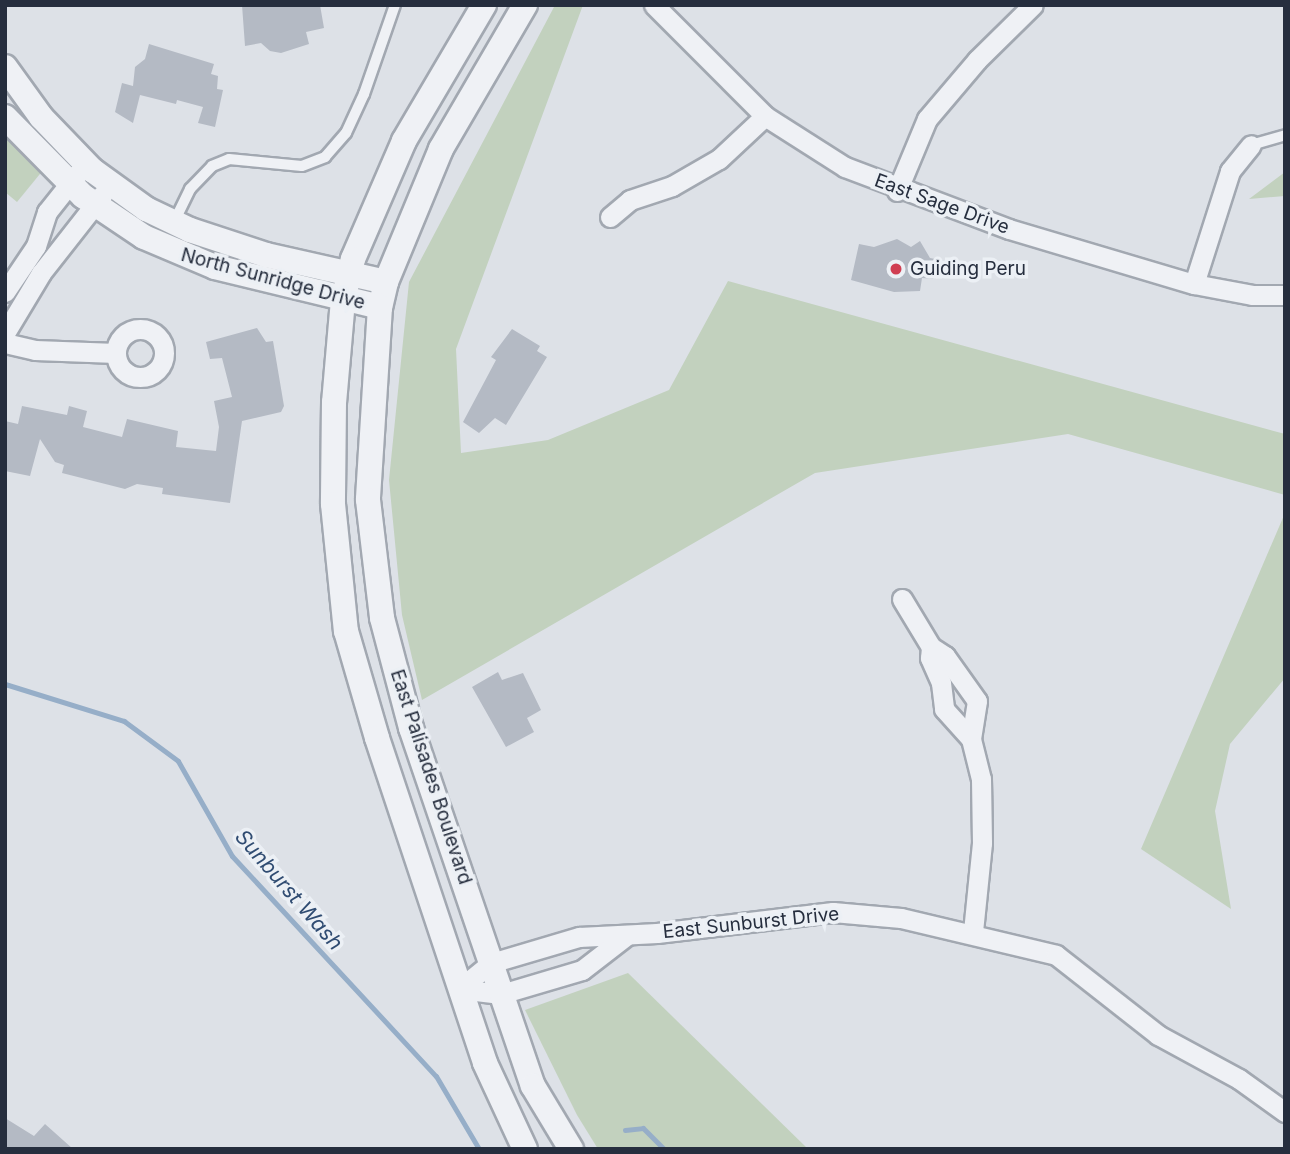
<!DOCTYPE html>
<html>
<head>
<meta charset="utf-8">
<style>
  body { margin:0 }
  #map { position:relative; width:1290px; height:1154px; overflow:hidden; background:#dde1e7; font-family:Inter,sans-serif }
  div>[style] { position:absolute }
  .green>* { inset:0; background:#c2d1be }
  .stream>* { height:5px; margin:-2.5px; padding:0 2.5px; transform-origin:2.5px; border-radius:2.5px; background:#96aec8 }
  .building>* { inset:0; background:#b4bac4 }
  .roads { filter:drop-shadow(2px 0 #a2a8b1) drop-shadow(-2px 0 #a2a8b1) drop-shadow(0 2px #a2a8b1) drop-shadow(0 -2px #a2a8b1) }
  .service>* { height:10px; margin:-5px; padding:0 5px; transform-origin:5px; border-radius:5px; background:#eff1f5 }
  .minor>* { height:19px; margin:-9.5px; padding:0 9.5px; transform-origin:9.5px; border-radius:9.5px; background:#eff1f5 }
  .minor>.ring { margin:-9.5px; padding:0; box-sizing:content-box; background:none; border:19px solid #eff1f5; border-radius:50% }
  .tertiary>* { height:24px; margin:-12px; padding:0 12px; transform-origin:12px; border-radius:12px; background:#eff1f5 }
  .dots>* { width:19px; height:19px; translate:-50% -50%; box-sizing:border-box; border:4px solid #ecf0f5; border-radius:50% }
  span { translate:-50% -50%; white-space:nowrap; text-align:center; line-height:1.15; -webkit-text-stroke:7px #ecf0f5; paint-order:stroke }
  .street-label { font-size:19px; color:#262e3e }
  .poi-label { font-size:19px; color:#262e3e }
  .left { translate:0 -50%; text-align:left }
  .water-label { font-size:21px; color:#304c72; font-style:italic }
  .frame { position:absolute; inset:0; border:7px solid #262e3e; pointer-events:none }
</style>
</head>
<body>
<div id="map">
  <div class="green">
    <div style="clip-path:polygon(583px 5px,456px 349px,461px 453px,548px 440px,669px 390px,728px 281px,1285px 434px,1285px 495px,1068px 434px,815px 473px,422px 700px,402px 615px,389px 480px,409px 282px,554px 7px)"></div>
    <div style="clip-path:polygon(5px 126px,44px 169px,17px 202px,5px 192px)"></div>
    <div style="clip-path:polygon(1285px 171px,1285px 196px,1249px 199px,1285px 172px)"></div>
    <div style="clip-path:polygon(1285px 513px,1285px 678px,1230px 744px,1215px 811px,1231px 909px,1141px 849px)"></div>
    <div style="clip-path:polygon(628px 973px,808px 1149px,598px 1149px,577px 1115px,525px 1010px)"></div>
  </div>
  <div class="stream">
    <div style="left:5px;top:684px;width:125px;rotate:17.3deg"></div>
    <div style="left:124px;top:721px;width:67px;rotate:36.5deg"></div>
    <div style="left:178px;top:761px;width:109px;rotate:60.4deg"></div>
    <div style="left:232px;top:856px;width:300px;rotate:47.2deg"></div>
    <div style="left:436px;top:1076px;width:85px;rotate:59.5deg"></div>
    <div style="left:625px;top:1130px;width:18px;rotate:-6deg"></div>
    <div style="left:643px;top:1128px;width:30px;rotate:45deg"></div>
  </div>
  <div class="building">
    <div style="clip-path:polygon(242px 5px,320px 5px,324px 28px,306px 32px,309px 44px,281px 53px,270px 51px,261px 43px,245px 46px)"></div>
    <div style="clip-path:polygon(149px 44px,214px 64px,211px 74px,218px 76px,217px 89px,223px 90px,215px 127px,198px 123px,203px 107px,177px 100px,176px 104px,140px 95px,133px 123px,115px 112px,122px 83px,133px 86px,135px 67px,145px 59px)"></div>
    <div style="clip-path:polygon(897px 239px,911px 247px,920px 241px,930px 258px,940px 260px,936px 279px,922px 278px,920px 291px,894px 292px,851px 280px,859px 244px,874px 247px)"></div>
    <div style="clip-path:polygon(257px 328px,266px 342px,273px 341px,284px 406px,281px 412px,242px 421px,230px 503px,162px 494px,163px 488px,137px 484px,125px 489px,62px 473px,64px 465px,55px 462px,40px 439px,30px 476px,5px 471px,5px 421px,18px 424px,22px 406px,67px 415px,69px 406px,87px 411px,83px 427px,122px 437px,127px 419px,178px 431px,176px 447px,216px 451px,219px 427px,214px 401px,232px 397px,222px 358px,210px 359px,206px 342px)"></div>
    <div style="clip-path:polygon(512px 329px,540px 346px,537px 351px,547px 357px,506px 425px,495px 418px,479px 433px,463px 422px,496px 360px,491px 357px)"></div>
    <div style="clip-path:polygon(498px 672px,502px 680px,523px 673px,541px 710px,527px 718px,534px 732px,506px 747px,472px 687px)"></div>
    <div style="clip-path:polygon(5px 1118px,34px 1136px,45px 1124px,73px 1149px,5px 1149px)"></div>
  </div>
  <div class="roads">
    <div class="service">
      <div style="left:1251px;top:145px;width:35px;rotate:-16deg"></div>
      <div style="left:174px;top:222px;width:37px;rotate:-64deg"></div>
      <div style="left:190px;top:189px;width:32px;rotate:-46deg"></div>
      <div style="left:212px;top:166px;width:18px;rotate:-22deg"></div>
      <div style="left:229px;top:159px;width:73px;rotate:5.5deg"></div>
      <div style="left:302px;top:166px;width:25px;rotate:-21deg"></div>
      <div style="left:325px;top:157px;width:32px;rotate:-49deg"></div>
      <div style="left:346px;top:133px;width:43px;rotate:-65.2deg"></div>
      <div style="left:364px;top:94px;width:94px;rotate:-70.8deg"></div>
    </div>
    <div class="minor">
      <div style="left:654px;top:5px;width:157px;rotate:45deg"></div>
      <div style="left:765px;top:116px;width:95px;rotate:32.5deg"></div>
      <div style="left:845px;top:167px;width:175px;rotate:20.7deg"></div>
      <div style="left:1009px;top:229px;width:193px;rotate:16.6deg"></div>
      <div style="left:1194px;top:284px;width:59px;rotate:10.7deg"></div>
      <div style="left:1252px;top:295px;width:33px"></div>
      <div style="left:897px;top:191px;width:78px;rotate:-67.4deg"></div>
      <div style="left:927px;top:119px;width:77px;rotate:-49.7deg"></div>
      <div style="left:977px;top:60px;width:78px;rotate:-44.5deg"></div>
      <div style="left:610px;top:217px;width:26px;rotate:-40deg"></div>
      <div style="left:630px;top:200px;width:44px;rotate:-18.4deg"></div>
      <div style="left:672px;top:186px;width:54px;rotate:-29.9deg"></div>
      <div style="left:719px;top:159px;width:63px;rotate:-43.1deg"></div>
      <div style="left:1194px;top:284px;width:119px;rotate:-72.3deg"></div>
      <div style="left:1230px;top:171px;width:33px;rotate:-51deg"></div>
      <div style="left:5px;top:292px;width:55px;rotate:-56deg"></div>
      <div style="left:36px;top:246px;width:36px;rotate:-72deg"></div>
      <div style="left:47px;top:212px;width:50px;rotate:-51.5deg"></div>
      <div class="ring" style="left:116px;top:329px;width:29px;height:29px"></div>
      <div style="left:5px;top:333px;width:70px;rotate:-59deg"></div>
      <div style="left:41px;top:273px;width:100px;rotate:-51.9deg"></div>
      <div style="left:5px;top:343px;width:31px;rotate:13deg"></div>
      <div style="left:35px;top:350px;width:81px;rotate:2.1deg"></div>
      <div style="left:902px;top:599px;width:56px;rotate:58.9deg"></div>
      <div style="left:931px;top:647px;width:17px;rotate:33deg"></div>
      <div style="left:945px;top:656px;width:55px;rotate:54.6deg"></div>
      <div style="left:977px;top:701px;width:38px;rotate:99deg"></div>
      <div style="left:931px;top:647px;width:11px;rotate:95deg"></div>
      <div style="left:930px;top:658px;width:27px;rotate:66deg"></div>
      <div style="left:941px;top:683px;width:26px;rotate:83deg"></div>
      <div style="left:944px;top:709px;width:40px;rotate:48deg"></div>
      <div style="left:971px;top:739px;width:41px;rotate:76deg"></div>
      <div style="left:981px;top:779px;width:64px;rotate:89.1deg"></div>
      <div style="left:982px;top:843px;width:89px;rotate:95.8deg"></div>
      <div style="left:459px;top:989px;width:41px;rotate:-39.1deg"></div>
      <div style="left:491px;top:963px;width:92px;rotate:-16.5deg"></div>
      <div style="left:579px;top:937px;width:78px;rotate:-2.9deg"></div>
      <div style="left:657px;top:933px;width:177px;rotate:-6.8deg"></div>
      <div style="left:833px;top:912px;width:68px;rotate:5deg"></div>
      <div style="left:901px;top:918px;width:159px;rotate:13.4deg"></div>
      <div style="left:1056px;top:955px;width:130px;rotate:38.1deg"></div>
      <div style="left:1158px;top:1035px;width:92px;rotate:28.5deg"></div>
      <div style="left:1239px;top:1079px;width:57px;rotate:35.7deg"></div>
      <div style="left:459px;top:989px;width:42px;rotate:6.8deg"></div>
      <div style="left:501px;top:994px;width:84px;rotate:-16.5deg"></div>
      <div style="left:582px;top:970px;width:56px;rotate:-37.7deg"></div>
    </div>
    <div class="tertiary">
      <div style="left:484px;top:5px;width:158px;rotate:120.5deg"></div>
      <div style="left:404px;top:141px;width:129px;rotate:113.4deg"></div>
      <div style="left:353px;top:259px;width:42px;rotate:103.7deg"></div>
      <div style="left:343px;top:300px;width:102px;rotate:95deg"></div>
      <div style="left:334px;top:402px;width:102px;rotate:90.6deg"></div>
      <div style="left:333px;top:504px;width:128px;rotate:84.2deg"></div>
      <div style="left:346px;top:631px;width:111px;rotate:73.8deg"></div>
      <div style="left:377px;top:738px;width:342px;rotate:71.6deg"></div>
      <div style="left:485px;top:1063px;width:95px;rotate:65.1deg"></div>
      <div style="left:525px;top:5px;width:167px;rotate:120.3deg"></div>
      <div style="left:441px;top:149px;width:144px;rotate:112.5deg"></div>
      <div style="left:386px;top:282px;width:26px;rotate:103deg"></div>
      <div style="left:380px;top:307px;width:193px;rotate:93.6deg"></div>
      <div style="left:368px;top:500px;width:119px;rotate:83.2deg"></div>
      <div style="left:382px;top:618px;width:114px;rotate:75.2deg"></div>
      <div style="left:411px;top:728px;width:378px;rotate:71.2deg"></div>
      <div style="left:533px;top:1086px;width:74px;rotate:58.9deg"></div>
      <div style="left:5px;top:67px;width:62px;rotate:54.2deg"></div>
      <div style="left:41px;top:117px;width:74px;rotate:46.1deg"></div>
      <div style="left:92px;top:170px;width:67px;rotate:35.8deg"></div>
      <div style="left:146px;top:209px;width:49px;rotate:25.5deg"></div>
      <div style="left:190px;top:230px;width:80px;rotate:18.2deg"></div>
      <div style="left:266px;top:255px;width:123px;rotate:12.7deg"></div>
      <div style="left:5px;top:117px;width:111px;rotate:45.4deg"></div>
      <div style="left:83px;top:196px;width:73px;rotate:33.9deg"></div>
      <div style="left:144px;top:237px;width:77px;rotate:22.9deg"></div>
      <div style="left:215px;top:267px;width:170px;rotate:13.6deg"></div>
    </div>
  </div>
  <div class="dots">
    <div style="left:896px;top:269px;background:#d03e52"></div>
  </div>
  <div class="street-label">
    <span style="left:942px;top:204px;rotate:20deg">East Sage Drive</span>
    <span style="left:273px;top:279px;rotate:15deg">North Sunridge Drive</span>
    <span style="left:431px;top:777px;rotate:72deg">East Palisades Boulevard</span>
    <span style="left:751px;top:923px;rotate:-6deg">East Sunburst Drive</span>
  </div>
  <div class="poi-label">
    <span class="left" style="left:910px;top:269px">Guiding Peru</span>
  </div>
  <div class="water-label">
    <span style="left:289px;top:890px;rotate:49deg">Sunburst Wash</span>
  </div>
  <div class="frame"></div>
</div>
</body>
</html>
